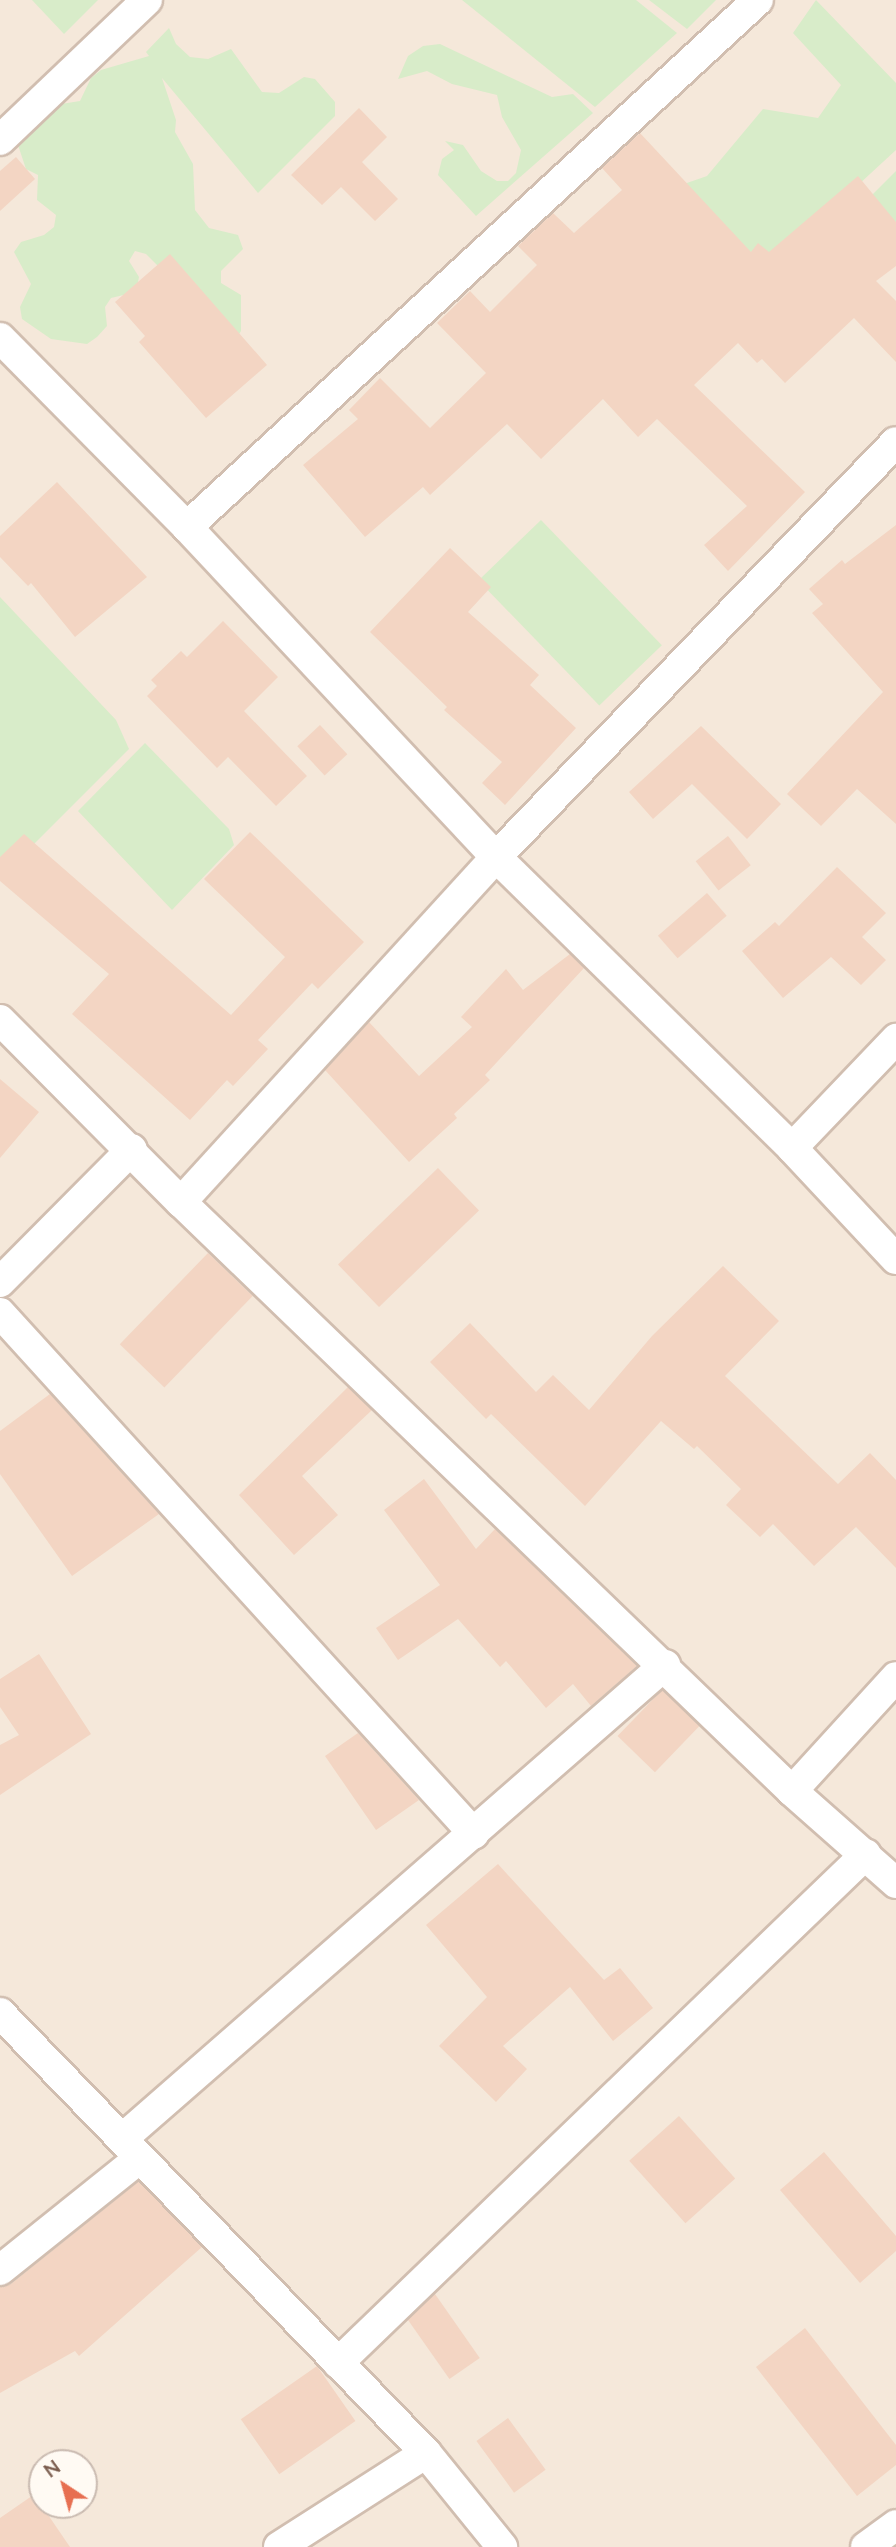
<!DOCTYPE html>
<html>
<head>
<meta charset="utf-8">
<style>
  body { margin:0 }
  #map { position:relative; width:896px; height:2547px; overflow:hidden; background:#fdf6ec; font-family:Lato,sans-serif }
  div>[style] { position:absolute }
  .residential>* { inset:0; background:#f5e8da }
  .green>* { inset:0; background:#d8ecc9; transform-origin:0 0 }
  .building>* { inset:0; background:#f3d5c3; transform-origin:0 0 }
  .roads { filter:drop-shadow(2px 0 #d1beb0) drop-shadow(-2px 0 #d1beb0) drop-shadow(0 2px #d1beb0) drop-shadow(0 -2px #d1beb0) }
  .minor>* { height:30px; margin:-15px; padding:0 15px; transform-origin:15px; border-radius:15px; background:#fff }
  span { translate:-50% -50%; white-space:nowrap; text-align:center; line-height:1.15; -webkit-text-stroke:5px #fffaf3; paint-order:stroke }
  .north { position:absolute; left:28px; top:2449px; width:70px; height:70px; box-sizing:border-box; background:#fffaf3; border:2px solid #cabbb1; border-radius:50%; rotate:324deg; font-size:19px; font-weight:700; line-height:28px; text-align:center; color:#7a5c4d }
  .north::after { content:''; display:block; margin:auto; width:24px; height:32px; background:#e76f51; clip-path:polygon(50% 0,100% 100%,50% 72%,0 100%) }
</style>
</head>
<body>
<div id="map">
  <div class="residential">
    <div style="clip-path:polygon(evenodd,0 0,896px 0,896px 2547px,0 2547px,0 0,42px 2463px,84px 2463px,84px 2505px,42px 2505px,42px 2463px)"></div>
  </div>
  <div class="green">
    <div style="clip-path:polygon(32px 0,98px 0,64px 34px)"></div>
    <div style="clip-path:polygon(462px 0,636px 0,677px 33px,595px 107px)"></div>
    <div style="clip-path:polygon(649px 0,716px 0,687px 29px)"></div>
    <div style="clip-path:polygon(816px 0,896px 83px,896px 150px,767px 269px,684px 184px,707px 176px,763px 109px,818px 118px,841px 85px,793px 33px)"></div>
    <div style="clip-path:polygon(169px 28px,176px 44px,190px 57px,208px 59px,231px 49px,262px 92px,279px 93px,304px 77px,315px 79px,335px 102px,335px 116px,258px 193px,162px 78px,176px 120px,175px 132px,193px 164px,195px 210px,209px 228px,238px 235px,243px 249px,221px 271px,221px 283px,241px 295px,241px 331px,234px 342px,146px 254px,135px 251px,129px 261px,139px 277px,136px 292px,111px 298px,105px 307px,107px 326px,97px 337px,87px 344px,51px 339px,22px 319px,20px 307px,31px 284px,14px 252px,21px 242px,44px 235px,54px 227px,56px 215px,37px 200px,38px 175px,26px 169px,15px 136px,55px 105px,80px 101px,91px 78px,101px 70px,149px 56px,146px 52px)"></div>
    <div style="clip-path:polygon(440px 44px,552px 97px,573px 94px,593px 113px,476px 216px,438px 175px,442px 159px,454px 150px,445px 141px,463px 145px,481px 171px,497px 181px,508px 181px,516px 173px,521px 150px,502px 117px,497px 95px,452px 84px,427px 71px,398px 79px,408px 56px,423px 46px)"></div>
    <div style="clip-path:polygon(896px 171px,896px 229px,867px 200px)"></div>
    <div style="left:541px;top:520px;width:174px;height:87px;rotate:46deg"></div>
    <div style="clip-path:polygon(0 597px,116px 720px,129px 749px,0 878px)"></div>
    <div style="clip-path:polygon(145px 743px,229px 829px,234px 845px,172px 910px,78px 811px)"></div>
  </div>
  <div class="building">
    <div style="clip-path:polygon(359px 108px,387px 137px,362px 162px,398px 199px,375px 221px,341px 187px,322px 205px,291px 175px)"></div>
    <div style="clip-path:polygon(640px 133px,751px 252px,758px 243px,769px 252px,858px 176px,896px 222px,896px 266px,876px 281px,896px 301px,896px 362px,854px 318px,785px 383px,762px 359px,757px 363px,738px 343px,694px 385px,805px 492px,728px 571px,704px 545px,747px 506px,657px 419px,638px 437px,603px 399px,541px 459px,507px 424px,430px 495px,423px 487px,365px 537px,303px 465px,358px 419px,349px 410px,380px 378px,430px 428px,486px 373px,437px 323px,470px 291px,490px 312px,537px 265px,518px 246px,553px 213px,574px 233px,622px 190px,602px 168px)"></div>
    <div style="clip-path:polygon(16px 157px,35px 179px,0 211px,0 171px)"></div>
    <div style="clip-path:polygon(170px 254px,267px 365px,206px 418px,139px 342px,145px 336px,115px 302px)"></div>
    <div style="clip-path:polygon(57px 482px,147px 577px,75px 637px,31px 583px,28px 586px,0 557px,0 536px)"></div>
    <div style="clip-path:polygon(896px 525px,896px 824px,857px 789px,821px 826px,787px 794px,883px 692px,812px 613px,823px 604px,809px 589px,842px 560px,845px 564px)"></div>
    <div style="clip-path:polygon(450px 548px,491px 587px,468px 612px,539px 675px,530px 685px,576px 728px,505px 805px,482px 783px,502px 762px,444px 710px,447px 707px,370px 632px)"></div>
    <div style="clip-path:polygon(223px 621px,278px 677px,244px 711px,307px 776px,276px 806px,228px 757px,217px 768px,147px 696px,157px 686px,151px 680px,181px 651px,187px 657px)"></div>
    <div style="left:320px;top:725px;width:40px;height:31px;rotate:47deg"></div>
    <div style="clip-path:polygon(701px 726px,781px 804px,747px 839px,692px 784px,653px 819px,629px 792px)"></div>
    <div style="clip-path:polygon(250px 832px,364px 942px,318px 989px,312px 983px,258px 1040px,268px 1049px,233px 1086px,227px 1080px,190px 1120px,72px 1014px,109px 974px,0 881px,0 857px,24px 834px,231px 1015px,285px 957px,204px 879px)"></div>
    <div style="left:728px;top:836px;width:37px;height:41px;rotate:52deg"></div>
    <div style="clip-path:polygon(837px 867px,886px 913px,862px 937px,886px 960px,861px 985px,831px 957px,783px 998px,742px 951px,775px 922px,779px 926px)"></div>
    <div style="left:707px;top:893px;width:30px;height:65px;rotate:49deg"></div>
    <div style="clip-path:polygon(570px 954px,584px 968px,485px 1075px,490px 1080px,454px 1114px,457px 1118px,409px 1162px,325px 1070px,369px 1022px,419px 1076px,472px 1027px,461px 1017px,506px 969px,523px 990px)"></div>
    <div style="clip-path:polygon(0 1079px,39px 1112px,0 1158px)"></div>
    <div style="left:438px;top:1168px;width:59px;height:139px;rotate:46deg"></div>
    <div style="left:208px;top:1253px;width:62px;height:127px;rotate:44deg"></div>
    <div style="clip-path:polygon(723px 1266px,779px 1321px,725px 1376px,838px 1484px,870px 1453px,896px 1480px,896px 1568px,856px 1527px,814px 1566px,773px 1524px,760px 1537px,726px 1505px,741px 1489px,697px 1446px,694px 1449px,661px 1421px,585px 1506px,491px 1414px,486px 1419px,430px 1362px,470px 1323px,536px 1392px,553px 1375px,589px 1410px,652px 1336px)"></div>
    <div style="clip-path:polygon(348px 1387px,372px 1410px,302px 1476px,338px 1515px,294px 1555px,239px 1495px)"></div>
    <div style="clip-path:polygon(50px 1394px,159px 1514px,72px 1576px,0 1474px,0 1431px)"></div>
    <div style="clip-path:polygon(424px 1479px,476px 1549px,495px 1529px,637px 1666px,591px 1706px,573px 1684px,546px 1708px,506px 1661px,500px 1667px,458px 1619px,398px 1660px,376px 1628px,440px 1585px,384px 1510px)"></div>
    <div style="clip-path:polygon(39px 1654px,91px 1734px,0 1795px,0 1745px,19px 1735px,0 1707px,0 1679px)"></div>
    <div style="left:662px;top:1690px;width:52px;height:64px;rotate:44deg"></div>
    <div style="clip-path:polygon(358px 1733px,419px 1800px,376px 1830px,325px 1756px)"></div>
    <div style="clip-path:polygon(498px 1864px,604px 1980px,620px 1968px,653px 2008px,613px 2041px,570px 1987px,503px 2046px,527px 2069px,496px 2102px,439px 2046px,487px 1997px,426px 1925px)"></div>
    <div style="left:679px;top:2116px;width:84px;height:67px;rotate:48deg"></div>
    <div style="clip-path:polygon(824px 2152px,896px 2236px,896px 2251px,860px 2283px,780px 2190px)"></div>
    <div style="clip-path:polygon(139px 2181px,202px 2247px,79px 2356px,75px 2351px,0 2393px,0 2287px,11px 2284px)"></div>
    <div style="left:435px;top:2294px;width:78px;height:37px;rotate:55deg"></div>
    <div style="clip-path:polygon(805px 2328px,896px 2445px,896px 2465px,857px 2496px,756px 2367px)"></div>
    <div style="left:317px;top:2366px;width:67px;height:93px;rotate:55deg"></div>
    <div style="left:508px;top:2418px;width:64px;height:39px;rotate:54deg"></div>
    <div style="clip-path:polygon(42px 2489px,42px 2506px,70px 2547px,0 2547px,0 2518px)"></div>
  </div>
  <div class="roads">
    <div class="minor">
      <div style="left:0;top:140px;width:203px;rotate:-43.6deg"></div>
      <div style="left:0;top:338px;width:266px;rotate:45.3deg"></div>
      <div style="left:187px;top:527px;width:452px;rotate:46.9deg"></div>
      <div style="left:496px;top:857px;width:415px;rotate:44.5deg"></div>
      <div style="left:792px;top:1148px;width:152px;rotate:46.9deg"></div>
      <div style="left:187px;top:527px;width:777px;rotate:-42.71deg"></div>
      <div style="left:0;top:1020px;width:257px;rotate:45.2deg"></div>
      <div style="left:181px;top:1202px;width:849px;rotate:43.95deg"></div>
      <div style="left:792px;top:1791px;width:139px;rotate:41.5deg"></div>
      <div style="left:792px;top:1148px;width:151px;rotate:-46.3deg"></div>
      <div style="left:181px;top:1202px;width:467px;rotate:-47.6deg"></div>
      <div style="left:496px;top:857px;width:576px;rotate:-46.05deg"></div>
      <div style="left:0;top:1282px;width:187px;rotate:-45.2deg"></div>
      <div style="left:0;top:1313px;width:704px;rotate:47.7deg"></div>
      <div style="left:792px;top:1791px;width:154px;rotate:-47.6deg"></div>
      <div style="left:0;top:2013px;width:612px;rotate:45.93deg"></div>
      <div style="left:426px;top:2453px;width:121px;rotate:51deg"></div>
      <div style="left:122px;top:2139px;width:721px;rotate:-41.12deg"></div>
      <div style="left:0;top:2270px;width:179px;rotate:-38.7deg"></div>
      <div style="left:338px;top:2363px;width:733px;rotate:-43.95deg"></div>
      <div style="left:279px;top:2547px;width:174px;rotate:-32.6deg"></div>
      <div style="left:866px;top:2547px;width:37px;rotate:-36deg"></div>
    </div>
  </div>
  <div class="north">N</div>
</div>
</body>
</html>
